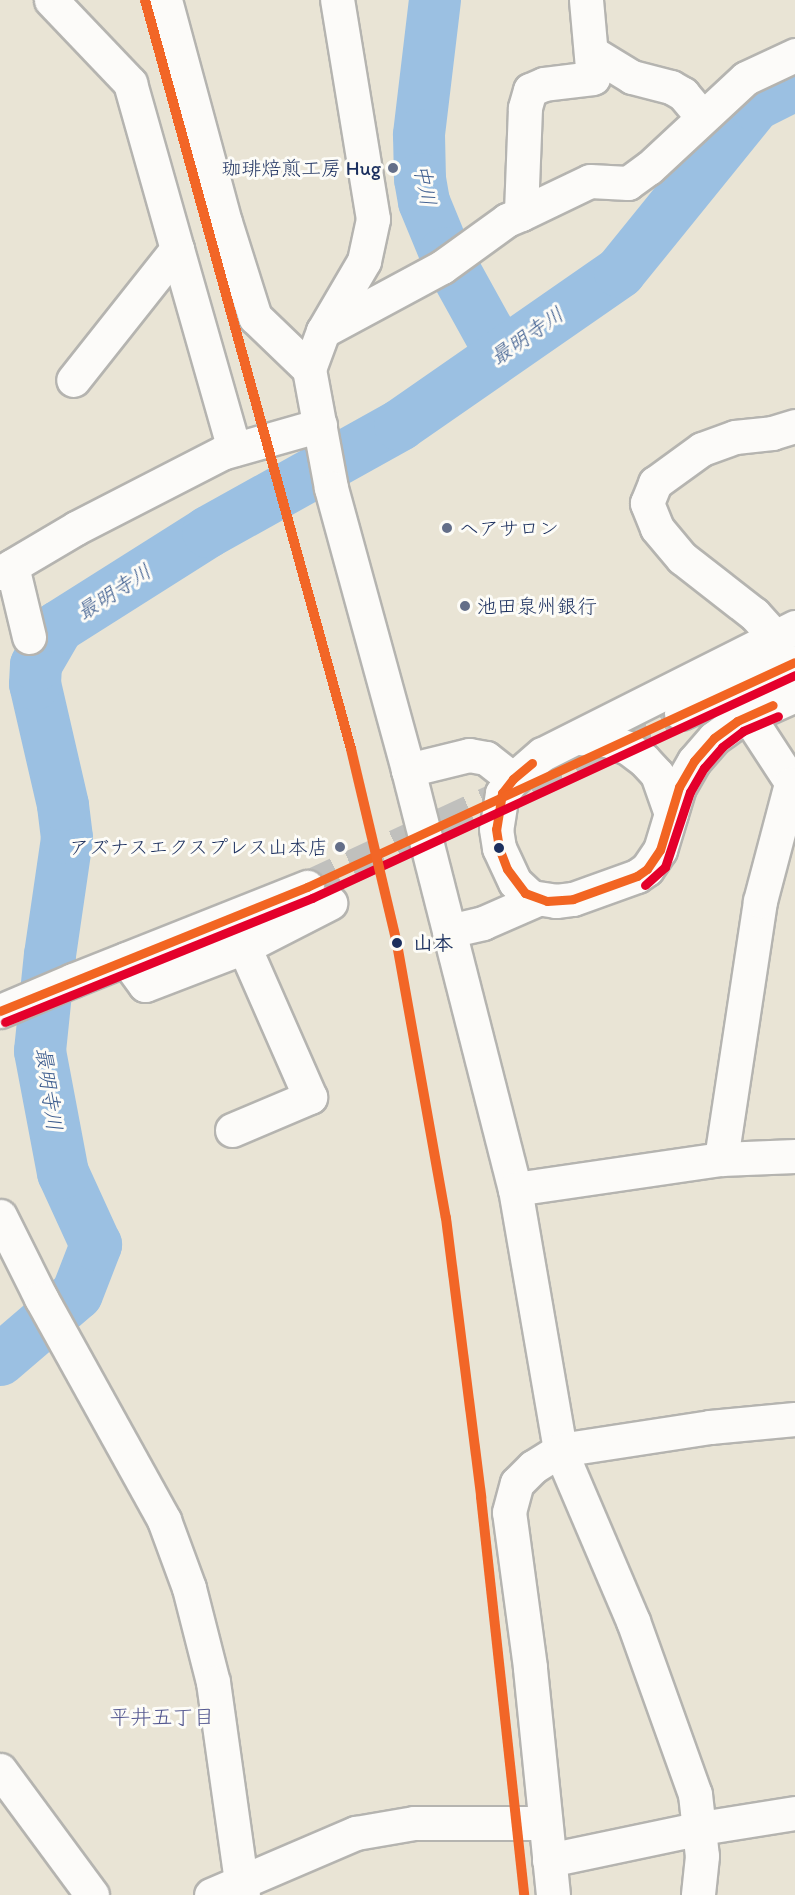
<!DOCTYPE html>
<html>
<head>
<meta charset="utf-8">
<style>
  body { margin:0 }
  #map { position:relative; width:795px; height:1895px; overflow:hidden; background:#e9e4d5; font-family:Itim,"Klee One",sans-serif }
  div>[style] { position:absolute }
  .river>* { height:52px; margin:-26px; padding:0 26px; transform-origin:26px; border-radius:26px; background:#9bc0e2 }
  .secondary-tunnel>* { height:33px; margin-top:-16.5px; transform-origin:0; background:repeating-linear-gradient(90deg,#c0c0bd 0 33px,transparent 0 49px) }
  .roads { filter:drop-shadow(2px 0 #b5b4b0) drop-shadow(-2px 0 #b5b4b0) drop-shadow(0 2px #b5b4b0) drop-shadow(0 -2px #b5b4b0) }
  .street>* { height:33px; margin:-16.5px; padding:0 16.5px; transform-origin:16.5px; border-radius:16.5px; background:#fcfbf9 }
  .secondary>* { height:33px; margin:-16.5px; padding:0 16.5px; transform-origin:16.5px; border-radius:16.5px; background:#fcfbf9 }
  .highway>* { height:33px; margin:-16.5px; padding:0 16.5px; transform-origin:16.5px; border-radius:16.5px; background:#fcfbf9 }
  .bus-1>* { height:9px; margin:-4.5px; padding:0 4.5px; transform-origin:4.5px; border-radius:4.5px; background:#f26522 }
  .bus-2>* { height:9px; margin:-4.5px; padding:0 4.5px; transform-origin:4.5px; border-radius:4.5px; background:#e4002b }
  .rail-1>* { height:10px; margin:-5px; padding:0 5px; transform-origin:5px; border-radius:5px; background:#f26627 }
  .dots>* { width:16px; height:16px; translate:-50% -50%; box-sizing:border-box; border:3px solid #fdfcf7; border-radius:50% }
  span { translate:-50% -50%; white-space:nowrap; text-align:center; line-height:1.15; -webkit-text-stroke:6px #fdfcf7; paint-order:stroke }
  .poi-label { font-size:20px; color:#1b2f5e }
  .right { translate:-100% -50%; text-align:right }
  .left { translate:0 -50%; text-align:left }
  .stop-label { font-size:20px; color:#1b2f5e; font-weight:700 }
  .water-label { font-size:21px; color:#3c5c8e; font-style:italic }
  .neighbourhood-label { font-size:21px; color:#52568f }
</style>
</head>
<body>
<div id="map">
  <div class="river">
    <div style="left:435px;top:0;width:136px;rotate:96.8deg"></div>
    <div style="left:419px;top:135px;width:44px;rotate:88.7deg"></div>
    <div style="left:420px;top:179px;width:23px;rotate:80deg"></div>
    <div style="left:424px;top:202px;width:55px;rotate:67.6deg"></div>
    <div style="left:445px;top:253px;width:115px;rotate:61deg"></div>
    <div style="left:0;top:1360px;width:101px;rotate:-40.6deg"></div>
    <div style="left:77px;top:1294px;width:53px;rotate:-68.8deg"></div>
    <div style="left:96px;top:1245px;width:79px;rotate:-114.6deg"></div>
    <div style="left:63px;top:1173px;width:124px;rotate:-100.7deg"></div>
    <div style="left:40px;top:1051px;width:97px;rotate:-84.1deg"></div>
    <div style="left:50px;top:955px;width:118px;rotate:-81.7deg"></div>
    <div style="left:67px;top:838px;width:33px;rotate:-97deg"></div>
    <div style="left:63px;top:805px;width:124px;rotate:-103deg"></div>
    <div style="left:35px;top:684px;width:19px;rotate:-87deg"></div>
    <div style="left:36px;top:665px;width:44px;rotate:-59.9deg"></div>
    <div style="left:58px;top:627px;width:178px;rotate:-32.3deg"></div>
    <div style="left:208px;top:532px;width:220px;rotate:-29.1deg"></div>
    <div style="left:400px;top:425px;width:268px;rotate:-34.8deg"></div>
    <div style="left:620px;top:272px;width:215px;rotate:-51deg"></div>
    <div style="left:755px;top:105px;width:45px;rotate:-26.6deg"></div>
  </div>
  <div class="secondary-tunnel">
    <div style="left:307px;top:887px;width:412px;rotate:-24.9deg"></div>
  </div>
  <div class="roads">
    <div class="street">
      <div style="left:51px;top:0;width:115px;rotate:46.4deg"></div>
      <div style="left:130px;top:83px;width:173px;rotate:74.2deg"></div>
      <div style="left:177px;top:249px;width:167px;rotate:128.4deg"></div>
      <div style="left:165px;top:0;width:230px;rotate:74.9deg"></div>
      <div style="left:225px;top:222px;width:100px;rotate:72.5deg"></div>
      <div style="left:255px;top:317px;width:75px;rotate:43.9deg"></div>
      <div style="left:586px;top:0;width:78px;rotate:84.9deg"></div>
      <div style="left:593px;top:78px;width:49px;rotate:173deg"></div>
      <div style="left:544px;top:84px;width:15px;rotate:157deg"></div>
      <div style="left:530px;top:90px;width:19px;rotate:106deg"></div>
      <div style="left:525px;top:108px;width:106px;rotate:92.2deg"></div>
      <div style="left:521px;top:214px;width:15px;rotate:157deg"></div>
      <div style="left:507px;top:220px;width:80px;rotate:144.1deg"></div>
      <div style="left:442px;top:267px;width:135px;rotate:151.7deg"></div>
      <div style="left:323px;top:331px;width:40px;rotate:110.2deg"></div>
      <div style="left:309px;top:369px;width:121px;rotate:79.5deg"></div>
      <div style="left:331px;top:488px;width:292px;rotate:74.7deg"></div>
      <div style="left:408px;top:770px;width:432px;rotate:75.7deg"></div>
      <div style="left:515px;top:1189px;width:265px;rotate:80.2deg"></div>
      <div style="left:560px;top:1450px;width:186px;rotate:66.9deg"></div>
      <div style="left:633px;top:1621px;width:184px;rotate:70.3deg"></div>
      <div style="left:695px;top:1794px;width:62px;rotate:83.6deg"></div>
      <div style="left:702px;top:1856px;width:39px;rotate:96deg"></div>
      <div style="left:591px;top:52px;width:48px;rotate:31.4deg"></div>
      <div style="left:632px;top:77px;width:40px;rotate:14.4deg"></div>
      <div style="left:671px;top:87px;width:14px;rotate:30deg"></div>
      <div style="left:683px;top:94px;width:30px;rotate:50deg"></div>
      <div style="left:521px;top:214px;width:76px;rotate:-25.6deg"></div>
      <div style="left:590px;top:181px;width:38px;rotate:3deg"></div>
      <div style="left:628px;top:183px;width:26px;rotate:-36deg"></div>
      <div style="left:649px;top:168px;width:132px;rotate:-42.9deg"></div>
      <div style="left:746px;top:78px;width:54px;rotate:-25.1deg"></div>
      <div style="left:177px;top:249px;width:208px;rotate:74.1deg"></div>
      <div style="left:323px;top:331px;width:81px;rotate:-59.6deg"></div>
      <div style="left:364px;top:261px;width:43px;rotate:-77.9deg"></div>
      <div style="left:373px;top:219px;width:222px;rotate:-99.3deg"></div>
      <div style="left:12px;top:566px;width:73px;rotate:76.5deg"></div>
      <div style="left:0;top:573px;width:88px;rotate:-30.6deg"></div>
      <div style="left:76px;top:528px;width:164px;rotate:-27.2deg"></div>
      <div style="left:222px;top:453px;width:102px;rotate:-15.9deg"></div>
      <div style="left:795px;top:627px;width:283px;rotate:153.3deg"></div>
      <div style="left:542px;top:754px;width:38px;rotate:139deg"></div>
      <div style="left:513px;top:779px;width:18px;rotate:128deg"></div>
      <div style="left:502px;top:793px;width:36px;rotate:99deg"></div>
      <div style="left:496px;top:829px;width:19px;rotate:81deg"></div>
      <div style="left:499px;top:848px;width:38px;rotate:65deg"></div>
      <div style="left:515px;top:882px;width:22px;rotate:43deg"></div>
      <div style="left:531px;top:897px;width:25px;rotate:9deg"></div>
      <div style="left:556px;top:901px;width:17px;rotate:-7deg"></div>
      <div style="left:573px;top:899px;width:68px;rotate:-19.8deg"></div>
      <div style="left:637px;top:876px;width:12px;rotate:-35deg"></div>
      <div style="left:647px;top:869px;width:23px;rotate:-56deg"></div>
      <div style="left:660px;top:850px;width:66px;rotate:-73.2deg"></div>
      <div style="left:679px;top:787px;width:30px;rotate:-60deg"></div>
      <div style="left:694px;top:761px;width:30px;rotate:-49deg"></div>
      <div style="left:714px;top:738px;width:29px;rotate:-36deg"></div>
      <div style="left:737px;top:721px;width:64px;rotate:-24.1deg"></div>
      <div style="left:775px;top:637px;width:31px;rotate:-132deg"></div>
      <div style="left:754px;top:614px;width:91px;rotate:-142.1deg"></div>
      <div style="left:682px;top:558px;width:39px;rotate:-130deg"></div>
      <div style="left:657px;top:528px;width:27px;rotate:-112deg"></div>
      <div style="left:647px;top:503px;width:22px;rotate:-68deg"></div>
      <div style="left:655px;top:483px;width:58px;rotate:-35.9deg"></div>
      <div style="left:702px;top:449px;width:35px;rotate:-20deg"></div>
      <div style="left:735px;top:437px;width:37px;rotate:-6deg"></div>
      <div style="left:772px;top:433px;width:24px;rotate:-17deg"></div>
      <div style="left:748px;top:716px;width:86px;rotate:56.9deg"></div>
      <div style="left:579px;top:738px;width:28px;rotate:4deg"></div>
      <div style="left:607px;top:740px;width:22px;rotate:21deg"></div>
      <div style="left:628px;top:748px;width:20px;rotate:37deg"></div>
      <div style="left:644px;top:760px;width:19px;rotate:47deg"></div>
      <div style="left:657px;top:774px;width:42px;rotate:70.7deg"></div>
      <div style="left:408px;top:770px;width:63px;rotate:-13.8deg"></div>
      <div style="left:469px;top:755px;width:17px;rotate:10deg"></div>
      <div style="left:486px;top:758px;width:34px;rotate:38deg"></div>
      <div style="left:449px;top:931px;width:35px;rotate:-13deg"></div>
      <div style="left:483px;top:923px;width:60px;rotate:-23.6deg"></div>
      <div style="left:126px;top:959px;width:32px;rotate:54deg"></div>
      <div style="left:145px;top:985px;width:106px;rotate:-21deg"></div>
      <div style="left:244px;top:947px;width:97px;rotate:-27.1deg"></div>
      <div style="left:232px;top:1130px;width:85px;rotate:-22.9deg"></div>
      <div style="left:310px;top:1097px;width:164px;rotate:-113.7deg"></div>
      <div style="left:721px;top:1159px;width:261px;rotate:-81.4deg"></div>
      <div style="left:760px;top:901px;width:121px;rotate:-75.2deg"></div>
      <div style="left:515px;top:1189px;width:208px;rotate:-8.3deg"></div>
      <div style="left:721px;top:1159px;width:74px;rotate:-2.3deg"></div>
      <div style="left:0;top:1216px;width:92px;rotate:63.4deg"></div>
      <div style="left:41px;top:1298px;width:254px;rotate:61deg"></div>
      <div style="left:164px;top:1520px;width:72px;rotate:69.8deg"></div>
      <div style="left:189px;top:1588px;width:97px;rotate:75.7deg"></div>
      <div style="left:213px;top:1682px;width:215px;rotate:82deg"></div>
      <div style="left:549px;top:1860px;width:155px;rotate:-11.9deg"></div>
      <div style="left:701px;top:1828px;width:95px;rotate:-9.1deg"></div>
      <div style="left:211px;top:1895px;width:158px;rotate:-23.2deg"></div>
      <div style="left:356px;top:1833px;width:59px;rotate:-9.8deg"></div>
      <div style="left:414px;top:1823px;width:131px"></div>
      <div style="left:553px;top:1895px;width:229px;rotate:-95.8deg"></div>
      <div style="left:530px;top:1667px;width:156px;rotate:-97.7deg"></div>
      <div style="left:509px;top:1512px;width:30px;rotate:-75deg"></div>
      <div style="left:517px;top:1483px;width:23px;rotate:-45deg"></div>
      <div style="left:533px;top:1467px;width:32px;rotate:-32deg"></div>
      <div style="left:560px;top:1450px;width:152px;rotate:-8.7deg"></div>
      <div style="left:710px;top:1427px;width:85px;rotate:-5.4deg"></div>
    </div>
    <div class="secondary">
      <div style="left:681px;top:713px;width:125px;rotate:-24.1deg"></div>
      <div style="left:0;top:1011px;width:79px;rotate:-23deg"></div>
      <div style="left:73px;top:980px;width:252px;rotate:-21.7deg"></div>
    </div>
    <div class="highway">
      <div style="left:0;top:1770px;width:155px;rotate:53.6deg"></div>
    </div>
  </div>
  <div class="bus-1">
    <div style="left:532px;top:763px;width:25px;rotate:140deg"></div>
    <div style="left:513px;top:779px;width:18px;rotate:128deg"></div>
    <div style="left:502px;top:793px;width:36px;rotate:99deg"></div>
    <div style="left:496px;top:829px;width:19px;rotate:81deg"></div>
    <div style="left:499px;top:848px;width:22px;rotate:69deg"></div>
    <div style="left:507px;top:869px;width:30px;rotate:53deg"></div>
    <div style="left:525px;top:893px;width:23px;rotate:20deg"></div>
    <div style="left:547px;top:901px;width:26px;rotate:-4deg"></div>
    <div style="left:573px;top:899px;width:68px;rotate:-19.8deg"></div>
    <div style="left:637px;top:876px;width:12px;rotate:-35deg"></div>
    <div style="left:647px;top:869px;width:23px;rotate:-56deg"></div>
    <div style="left:660px;top:850px;width:66px;rotate:-73.2deg"></div>
    <div style="left:679px;top:787px;width:30px;rotate:-60deg"></div>
    <div style="left:694px;top:761px;width:30px;rotate:-49deg"></div>
    <div style="left:714px;top:738px;width:29px;rotate:-36deg"></div>
    <div style="left:737px;top:721px;width:39px;rotate:-24deg"></div>
    <div style="left:0;top:1011px;width:331px;rotate:-22deg"></div>
    <div style="left:307px;top:887px;width:537px;rotate:-24.75deg"></div>
  </div>
  <div class="bus-2">
    <div style="left:645px;top:885px;width:27px;rotate:-42deg"></div>
    <div style="left:665px;top:867px;width:79px;rotate:-71.6deg"></div>
    <div style="left:690px;top:792px;width:28px;rotate:-60deg"></div>
    <div style="left:704px;top:768px;width:28px;rotate:-49deg"></div>
    <div style="left:722px;top:747px;width:26px;rotate:-37deg"></div>
    <div style="left:743px;top:731px;width:38px;rotate:-23deg"></div>
    <div style="left:5px;top:1022px;width:331px;rotate:-22deg"></div>
    <div style="left:312px;top:898px;width:532px;rotate:-24.78deg"></div>
  </div>
  <div class="rail-1">
    <div style="left:145px;top:0;width:777px;rotate:74.62deg"></div>
    <div style="left:351px;top:749px;width:200px;rotate:76.7deg"></div>
    <div style="left:397px;top:944px;width:278px;rotate:79.9deg"></div>
    <div style="left:446px;top:1218px;width:281px;rotate:82.8deg"></div>
    <div style="left:481px;top:1497px;width:400px;rotate:83.8deg"></div>
  </div>
  <div class="dots">
    <div style="left:393px;top:168px;background:#636e88"></div>
    <div style="left:447px;top:528px;background:#636e88"></div>
    <div style="left:465px;top:606px;background:#636e88"></div>
    <div style="left:340px;top:847px;background:#636e88"></div>
    <div style="left:499px;top:848px;background:#1b2f5e"></div>
    <div style="left:397px;top:943px;background:#1b2f5e"></div>
  </div>
  <div class="poi-label">
    <span class="right" style="left:381px;top:168px">珈琲焙煎工房 Hug</span>
    <span class="left" style="left:459px;top:528px">ヘアサロン</span>
    <span class="left" style="left:477px;top:606px">池田泉州銀行</span>
    <span class="right" style="left:328px;top:847px">アズナスエクスプレス山本店</span>
  </div>
  <div class="stop-label">
    <span class="left" style="left:413px;top:943px">山本</span>
  </div>
  <div class="water-label">
    <span style="left:425px;top:185px;rotate:80deg">中川</span>
    <span style="left:527px;top:336px;rotate:-35deg">最明寺川</span>
    <span style="left:114px;top:592px;rotate:-33deg">最明寺川</span>
    <span style="left:49px;top:1089px;rotate:82deg">最明寺川</span>
  </div>
  <div class="neighbourhood-label">
    <span style="left:162px;top:1717px">平井五丁目</span>
  </div>
</div>
</body>
</html>
